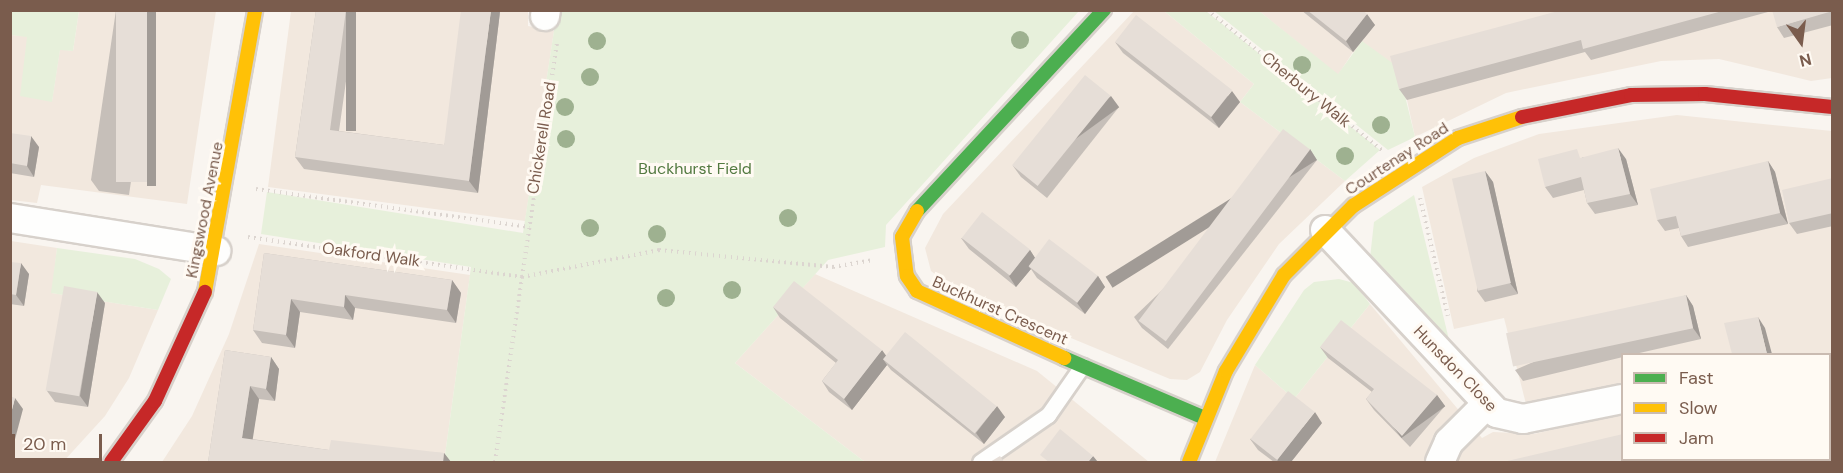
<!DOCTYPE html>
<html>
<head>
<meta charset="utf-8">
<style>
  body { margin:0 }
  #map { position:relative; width:1843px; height:473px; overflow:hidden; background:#f9f5f0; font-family:"DM Sans",sans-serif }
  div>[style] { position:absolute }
  .residential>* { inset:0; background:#f2e8de }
  .green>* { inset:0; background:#e7f0db }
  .path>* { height:4px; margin-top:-2px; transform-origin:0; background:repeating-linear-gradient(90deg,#dcd5d0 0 1.5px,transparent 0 6px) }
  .roads { filter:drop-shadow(2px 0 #d7d1cb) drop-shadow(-2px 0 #d7d1cb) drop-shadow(0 2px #d7d1cb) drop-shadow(0 -2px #d7d1cb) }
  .lane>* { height:15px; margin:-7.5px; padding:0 7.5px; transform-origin:7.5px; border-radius:7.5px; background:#fefefd }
  .street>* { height:28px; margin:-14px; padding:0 14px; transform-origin:14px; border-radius:14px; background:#fefefd }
  .fast>* { height:14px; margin:-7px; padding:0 7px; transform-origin:7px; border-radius:7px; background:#4caf50 }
  .slow>* { height:14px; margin:-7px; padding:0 7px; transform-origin:7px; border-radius:7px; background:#ffc107 }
  .jam>* { height:14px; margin:-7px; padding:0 7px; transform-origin:7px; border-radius:7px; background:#c62828 }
  .trees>* { width:18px; height:18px; margin:-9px; border-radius:50%; background:#9eb190 }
  .wall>* { inset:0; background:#c6bfb9 }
  .shaded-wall>* { inset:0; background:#a19b96; transform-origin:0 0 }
  .building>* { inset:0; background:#e6ded7; transform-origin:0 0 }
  span { translate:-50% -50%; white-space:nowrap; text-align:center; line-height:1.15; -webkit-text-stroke:6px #fffaf3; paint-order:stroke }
  .street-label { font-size:16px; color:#7a5c4d }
  .park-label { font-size:16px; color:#537a41 }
  .frame { position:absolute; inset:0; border:12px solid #7a5c4d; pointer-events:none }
  .legend { position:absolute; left:1621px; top:353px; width:210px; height:108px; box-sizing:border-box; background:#fffaf3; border:2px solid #cabbb1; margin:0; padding:8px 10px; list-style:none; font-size:18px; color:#7a5c4d }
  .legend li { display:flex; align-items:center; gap:12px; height:30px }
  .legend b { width:30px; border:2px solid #cabbb1 }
  .north { position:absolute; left:1771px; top:12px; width:60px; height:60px; -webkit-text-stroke:4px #fffaf3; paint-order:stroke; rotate:166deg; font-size:16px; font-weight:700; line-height:24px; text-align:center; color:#7a5c4d }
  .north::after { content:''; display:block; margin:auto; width:21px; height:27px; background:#7a5c4d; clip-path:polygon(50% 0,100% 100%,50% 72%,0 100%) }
  .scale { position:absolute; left:12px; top:434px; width:90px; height:27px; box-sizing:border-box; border:3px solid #7a5c4d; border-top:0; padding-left:8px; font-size:18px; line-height:21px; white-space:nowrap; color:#7a5c4d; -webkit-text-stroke:4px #fffaf3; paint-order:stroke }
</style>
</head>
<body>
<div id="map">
  <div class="residential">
    <div style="clip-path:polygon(79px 11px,216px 11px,187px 204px,41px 185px,37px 203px,11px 200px,11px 35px,27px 36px,52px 101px,60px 49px,73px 51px)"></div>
    <div style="clip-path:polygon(291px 11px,528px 11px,528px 26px,554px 31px,525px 221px,268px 187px)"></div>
    <div style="clip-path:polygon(1134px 11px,1164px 11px,1254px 84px,1240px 102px,1345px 181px,1279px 244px,1227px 320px,1200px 372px,1187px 380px,1170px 379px,953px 289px,931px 271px,925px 248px,943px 214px)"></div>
    <div style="clip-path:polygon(1259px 11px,1832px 11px,1832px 78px,1811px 81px,1719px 59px,1661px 61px,1506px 93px,1415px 137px,1407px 100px,1353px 52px,1338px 75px)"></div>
    <div style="clip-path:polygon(1677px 115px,1832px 131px,1832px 462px,1760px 460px,1830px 460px,1830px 354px,1622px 354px,1622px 383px,1526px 404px,1504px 318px,1454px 329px,1422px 187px,1474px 158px,1539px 134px)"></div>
    <div style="clip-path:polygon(11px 241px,57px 248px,52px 293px,158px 310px,129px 378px,105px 416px,63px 462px,11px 462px)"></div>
    <div style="clip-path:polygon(259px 244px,470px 275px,444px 462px,162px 462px,192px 416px,229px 334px)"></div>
    <div style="clip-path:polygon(815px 274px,1037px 371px,1149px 462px,865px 462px,735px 363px)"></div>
    <div style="clip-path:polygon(1370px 304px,1482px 438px,1493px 432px,1534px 434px,1622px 413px,1622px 460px,1655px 462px,1215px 462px,1255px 365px,1294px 399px)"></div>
  </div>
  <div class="green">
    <div style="clip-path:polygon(10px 11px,79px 11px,73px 51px,60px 50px,52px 102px,20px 96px,27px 37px,11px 35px)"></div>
    <div style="clip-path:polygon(557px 11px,1079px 11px,886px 225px,885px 247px,828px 260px,735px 363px,865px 462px,444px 462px,471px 267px,261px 234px,267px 192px,523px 233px)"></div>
    <div style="clip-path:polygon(1164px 11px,1206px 11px,1380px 150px,1345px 181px,1240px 102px,1254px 84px)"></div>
    <div style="clip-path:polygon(1214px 11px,1259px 11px,1338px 74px,1362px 41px,1398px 67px,1415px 137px,1388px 150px)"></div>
    <div style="clip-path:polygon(1414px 195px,1451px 348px,1370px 258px,1374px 222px)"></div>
    <div style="clip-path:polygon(57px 248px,135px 259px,159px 269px,171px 279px,158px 310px,51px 293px)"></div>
    <div style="clip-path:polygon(1339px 279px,1354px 283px,1370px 304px,1294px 399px,1255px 365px,1304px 290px,1314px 282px)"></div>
  </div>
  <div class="path">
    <div style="left:1207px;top:10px;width:224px;rotate:38.7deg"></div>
    <div style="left:256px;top:189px;width:276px;rotate:7.9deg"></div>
    <div style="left:1420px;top:198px;width:121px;rotate:76.7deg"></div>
    <div style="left:248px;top:237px;width:277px;rotate:8.3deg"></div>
    <div style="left:522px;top:277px;width:238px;rotate:-81.5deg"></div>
    <div style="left:1684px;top:460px;width:2px;rotate:63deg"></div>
    <div style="left:495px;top:462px;width:187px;rotate:-81.7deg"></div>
    <div style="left:522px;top:277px;width:140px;rotate:-11.1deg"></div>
    <div style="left:659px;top:250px;width:175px;rotate:5.6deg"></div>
    <div style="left:833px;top:267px;width:41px;rotate:-9.9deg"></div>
  </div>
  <div class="roads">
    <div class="lane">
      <div style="left:980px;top:462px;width:83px;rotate:-34.7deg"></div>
      <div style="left:1048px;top:415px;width:60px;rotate:-55.2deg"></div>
    </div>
    <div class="street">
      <div style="left:545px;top:16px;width:6px;rotate:-81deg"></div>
      <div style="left:10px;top:218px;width:209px;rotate:9.1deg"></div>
      <div style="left:1325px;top:230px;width:251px;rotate:46.8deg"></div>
      <div style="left:1497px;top:413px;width:27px;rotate:13deg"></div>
      <div style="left:1523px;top:419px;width:101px;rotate:-11.4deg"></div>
      <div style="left:1440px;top:462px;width:22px;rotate:-66deg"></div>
      <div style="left:1449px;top:442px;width:52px;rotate:-45deg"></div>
    </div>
    <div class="fast">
      <div style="left:917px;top:211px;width:275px;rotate:-47.1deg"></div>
      <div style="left:1064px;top:358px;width:153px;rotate:23.1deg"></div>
    </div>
    <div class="slow">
      <div style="left:917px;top:211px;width:30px;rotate:120deg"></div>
      <div style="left:902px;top:237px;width:39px;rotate:83deg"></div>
      <div style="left:907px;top:276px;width:18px;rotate:56deg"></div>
      <div style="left:917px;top:291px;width:162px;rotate:24.5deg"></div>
      <div style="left:205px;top:292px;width:286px;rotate:-79.9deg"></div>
      <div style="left:1189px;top:462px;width:98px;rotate:-67.9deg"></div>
      <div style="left:1226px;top:371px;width:112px;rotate:-58.9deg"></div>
      <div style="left:1284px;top:275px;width:98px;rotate:-45deg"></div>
      <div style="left:1353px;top:206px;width:125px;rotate:-32.9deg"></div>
      <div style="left:1458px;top:138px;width:67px;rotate:-18.2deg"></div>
    </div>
    <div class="jam">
      <div style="left:1522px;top:117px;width:111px;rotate:-11.4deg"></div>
      <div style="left:1631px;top:95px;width:74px;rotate:-0.8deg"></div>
      <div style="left:1705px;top:94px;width:128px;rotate:5.8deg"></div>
      <div style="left:111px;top:462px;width:75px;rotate:-54.2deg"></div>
      <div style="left:155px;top:401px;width:120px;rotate:-65.4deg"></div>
    </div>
  </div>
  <div class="trees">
    <div style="left:1020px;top:40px"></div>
    <div style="left:597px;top:41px"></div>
    <div style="left:1302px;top:65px"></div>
    <div style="left:590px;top:77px"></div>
    <div style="left:565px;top:107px"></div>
    <div style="left:1381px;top:125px"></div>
    <div style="left:566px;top:139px"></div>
    <div style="left:1345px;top:156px"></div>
    <div style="left:788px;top:218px"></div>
    <div style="left:590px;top:228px"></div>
    <div style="left:657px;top:234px"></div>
    <div style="left:732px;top:290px"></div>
    <div style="left:666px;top:298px"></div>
  </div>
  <div class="wall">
    <div style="clip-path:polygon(116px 10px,156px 10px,129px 195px,99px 191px,91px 180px)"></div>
    <div style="clip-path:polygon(316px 10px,356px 10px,339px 131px,444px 145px,500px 12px,478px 193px,304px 169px,295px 157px)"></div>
    <div style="clip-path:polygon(1301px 10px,1362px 10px,1375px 25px,1353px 52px)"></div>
    <div style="clip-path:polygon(1562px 10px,1768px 10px,1768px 12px,1591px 60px,1585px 52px,1407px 100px,1399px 89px)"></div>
    <div style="clip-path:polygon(1833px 10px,1833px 25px,1784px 38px,1777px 27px)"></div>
    <div style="clip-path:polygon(1115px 42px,1240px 102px,1219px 128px,1123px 53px)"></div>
    <div style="clip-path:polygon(1119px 107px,1047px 198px,1021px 177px,1013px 166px)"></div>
    <div style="clip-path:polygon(10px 133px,39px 147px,34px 177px,10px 173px)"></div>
    <div style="clip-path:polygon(1310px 149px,1317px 160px,1168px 349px,1142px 328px,1134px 317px)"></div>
    <div style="clip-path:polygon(1583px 157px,1626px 159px,1638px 205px,1595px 214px,1587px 203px,1584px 190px,1553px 198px,1545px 187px)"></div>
    <div style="clip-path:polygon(1768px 161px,1775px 172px,1788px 224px,1688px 247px,1681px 236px,1679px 228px,1665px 231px,1657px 220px)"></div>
    <div style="clip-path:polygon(1485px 171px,1493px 182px,1518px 294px,1485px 302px,1477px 291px)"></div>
    <div style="clip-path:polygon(1833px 178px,1833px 226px,1797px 234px,1789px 223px)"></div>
    <div style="clip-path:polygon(961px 238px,1030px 250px,1035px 258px,1098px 276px,1105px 287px,1085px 314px,1037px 278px,1031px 269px,1016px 287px,969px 249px)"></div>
    <div style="clip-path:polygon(264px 253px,452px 280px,461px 293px,456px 323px,355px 308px,353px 320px,300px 312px,295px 348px,262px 343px,253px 330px)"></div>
    <div style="clip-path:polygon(10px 262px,29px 274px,24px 306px,10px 304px)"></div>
    <div style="clip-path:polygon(1686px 295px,1693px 306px,1701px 339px,1635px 354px,1623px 354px,1623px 357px,1523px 381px,1515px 370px)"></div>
    <div style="clip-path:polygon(105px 303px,88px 407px,55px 402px,47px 391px)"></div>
    <div style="clip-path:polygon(773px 307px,886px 356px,1005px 417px,984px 444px,891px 370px,887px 365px,852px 410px,829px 392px,822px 381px,836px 363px,780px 318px)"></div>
    <div style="clip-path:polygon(1320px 347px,1437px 395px,1445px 406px,1410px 447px,1374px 410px,1366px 399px,1372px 392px,1328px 358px)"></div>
    <div style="clip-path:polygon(225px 350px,271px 357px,279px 369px,275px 401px,259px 399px,252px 439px,329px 450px,444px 453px,451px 462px,208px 462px)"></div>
    <div style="clip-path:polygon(1322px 423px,1291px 462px,1274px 462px,1258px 450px,1250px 439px)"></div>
  </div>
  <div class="shaded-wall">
    <div style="left:147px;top:10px;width:9px;height:176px"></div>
    <div style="left:346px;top:10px;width:10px;height:121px"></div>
    <div style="clip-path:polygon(491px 10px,500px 10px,500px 12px,478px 193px,469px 181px)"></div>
    <div style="clip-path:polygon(1367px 14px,1375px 25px,1353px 52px,1346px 41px)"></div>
    <div style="clip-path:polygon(1232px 91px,1240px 102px,1219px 128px,1211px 117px)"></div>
    <div style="left:1111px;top:96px;width:14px;height:116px;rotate:54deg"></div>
    <div style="clip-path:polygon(31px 136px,39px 147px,34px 177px,27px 166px)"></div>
    <div style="clip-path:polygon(1618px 148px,1626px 159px,1638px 205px,1630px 194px)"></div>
    <div style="left:1310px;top:149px;width:13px;height:241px;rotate:58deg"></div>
    <div style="clip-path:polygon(1768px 161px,1775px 172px,1788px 224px,1780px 213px)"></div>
    <div style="clip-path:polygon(1485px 171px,1493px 182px,1518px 294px,1510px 283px)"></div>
    <div style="clip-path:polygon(1030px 250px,1037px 261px,1029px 267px,1031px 269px,1016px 287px,1009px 276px)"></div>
    <div style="clip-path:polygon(21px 263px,29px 274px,24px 306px,16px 295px)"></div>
    <div style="clip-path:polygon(1098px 276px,1105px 287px,1085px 314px,1077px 303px)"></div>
    <div style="clip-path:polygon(452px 280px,461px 293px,456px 323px,447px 310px)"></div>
    <div style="clip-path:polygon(97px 292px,105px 303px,88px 407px,80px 396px)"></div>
    <div style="clip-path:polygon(345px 295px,355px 308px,353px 320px,344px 307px)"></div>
    <div style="clip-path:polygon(1686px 295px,1693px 306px,1701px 339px,1693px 328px)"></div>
    <div style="clip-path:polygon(291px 299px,300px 312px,295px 348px,286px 335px)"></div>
    <div style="clip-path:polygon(1758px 317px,1765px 328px,1772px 354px,1767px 354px)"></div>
    <div style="clip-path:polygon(882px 350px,890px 361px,883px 359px,887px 365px,852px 410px,844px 399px)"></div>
    <div style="clip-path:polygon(271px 357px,279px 369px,275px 401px,266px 389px)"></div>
    <div style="clip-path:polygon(250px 386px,259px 399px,251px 450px,242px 438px)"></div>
    <div style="left:1437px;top:395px;width:14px;height:54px;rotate:54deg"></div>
    <div style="clip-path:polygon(15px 398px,23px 409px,10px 458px,10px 417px)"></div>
    <div style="clip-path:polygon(997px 406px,1005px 417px,984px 444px,976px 433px)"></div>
    <div style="clip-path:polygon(1315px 412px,1322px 423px,1291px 462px,1279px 462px,1277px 460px)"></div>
    <div style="clip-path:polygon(444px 453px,451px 462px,443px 462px)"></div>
    <div style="clip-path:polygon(1093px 456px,1098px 462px,1088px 462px)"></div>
    <div style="clip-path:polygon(1649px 459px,1654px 459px,1655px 462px,1649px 462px)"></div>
    <div style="clip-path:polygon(1818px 459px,1823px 459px,1824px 462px,1819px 462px)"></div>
  </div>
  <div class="building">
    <div style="left:116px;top:10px;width:31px;height:172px"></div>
    <div style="clip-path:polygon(316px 10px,346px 10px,330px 130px,444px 145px,461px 10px,491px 10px,469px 181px,295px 157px)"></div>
    <div style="clip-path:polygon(1307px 10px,1362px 10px,1367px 14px,1346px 41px)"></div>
    <div style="clip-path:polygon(1562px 10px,1726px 10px,1583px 49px,1581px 40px,1399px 89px,1390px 56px)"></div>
    <div style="clip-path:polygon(1772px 10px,1833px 10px,1833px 11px,1777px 27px)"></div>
    <div style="left:1136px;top:15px;width:122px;height:34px;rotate:38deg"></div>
    <div style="left:1085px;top:75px;width:33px;height:116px;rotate:39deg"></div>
    <div style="left:1283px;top:129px;width:34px;height:240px;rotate:37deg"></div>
    <div style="clip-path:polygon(10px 133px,31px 136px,27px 166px,10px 163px)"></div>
    <div style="clip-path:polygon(1618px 148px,1630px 194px,1587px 203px,1581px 177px,1545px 187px,1538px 159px,1577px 149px,1580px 158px)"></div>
    <div style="clip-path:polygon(1768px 161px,1780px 213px,1681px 236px,1676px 216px,1657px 220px,1650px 189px)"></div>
    <div style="left:1485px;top:171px;width:115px;height:34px;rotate:77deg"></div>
    <div style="clip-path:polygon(1833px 178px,1833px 213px,1789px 223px,1782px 190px)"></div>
    <div style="left:982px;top:212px;width:61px;height:33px;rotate:38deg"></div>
    <div style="left:1049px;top:239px;width:61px;height:34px;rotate:37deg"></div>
    <div style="clip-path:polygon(264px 253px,452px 280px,447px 310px,345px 295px,344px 307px,291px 299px,286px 335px,253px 330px)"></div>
    <div style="clip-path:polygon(10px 262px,21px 263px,16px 295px,10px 294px)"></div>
    <div style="clip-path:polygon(794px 281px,882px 350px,844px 399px,822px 381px,838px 360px,773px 307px)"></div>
    <div style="left:64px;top:286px;width:34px;height:106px;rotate:10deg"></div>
    <div style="left:1686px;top:295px;width:34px;height:184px;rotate:78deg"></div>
    <div style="clip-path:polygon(1758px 317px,1767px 354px,1732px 354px,1724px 323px)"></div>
    <div style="clip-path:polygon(1341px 320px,1437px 395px,1402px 436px,1366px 399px,1374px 389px,1320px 347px)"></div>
    <div style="left:905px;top:332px;width:118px;height:35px;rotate:39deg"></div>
    <div style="clip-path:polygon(225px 350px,271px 357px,266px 389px,250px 386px,242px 438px,329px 450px,331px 440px,444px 453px,443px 462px,208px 462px)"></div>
    <div style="left:1288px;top:391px;width:34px;height:61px;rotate:38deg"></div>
    <div style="clip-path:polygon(10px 396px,15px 398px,10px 417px)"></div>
    <div style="clip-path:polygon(1060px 429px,1093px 456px,1088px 462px,1049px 462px,1040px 455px)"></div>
    <div style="clip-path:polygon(1623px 434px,1623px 459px,1649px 459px,1649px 462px,1503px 462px)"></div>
    <div style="clip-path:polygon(1000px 456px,1004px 462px,990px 462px)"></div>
    <div style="left:1783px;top:459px;width:35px;height:3px"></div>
  </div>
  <div class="street-label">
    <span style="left:1306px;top:90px;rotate:39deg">Cherbury Walk</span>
    <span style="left:542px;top:138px;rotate:-81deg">Chickerell Road</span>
    <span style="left:1397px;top:159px;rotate:-33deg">Courtenay Road</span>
    <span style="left:205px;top:210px;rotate:-79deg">Kingswood Avenue</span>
    <span style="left:371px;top:255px;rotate:8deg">Oakford Walk</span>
    <span style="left:1000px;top:311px;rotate:24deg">Buckhurst Crescent</span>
    <span style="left:1455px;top:369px;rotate:46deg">Hunsdon Close</span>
  </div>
  <div class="park-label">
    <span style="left:695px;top:169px">Buckhurst Field</span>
  </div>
  <div class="frame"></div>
  <ul class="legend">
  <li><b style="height:8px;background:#4caf50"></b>Fast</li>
  <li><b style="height:8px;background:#ffc107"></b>Slow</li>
  <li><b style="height:8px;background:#c62828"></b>Jam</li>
  </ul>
  <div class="north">N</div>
  <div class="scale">20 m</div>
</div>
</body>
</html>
